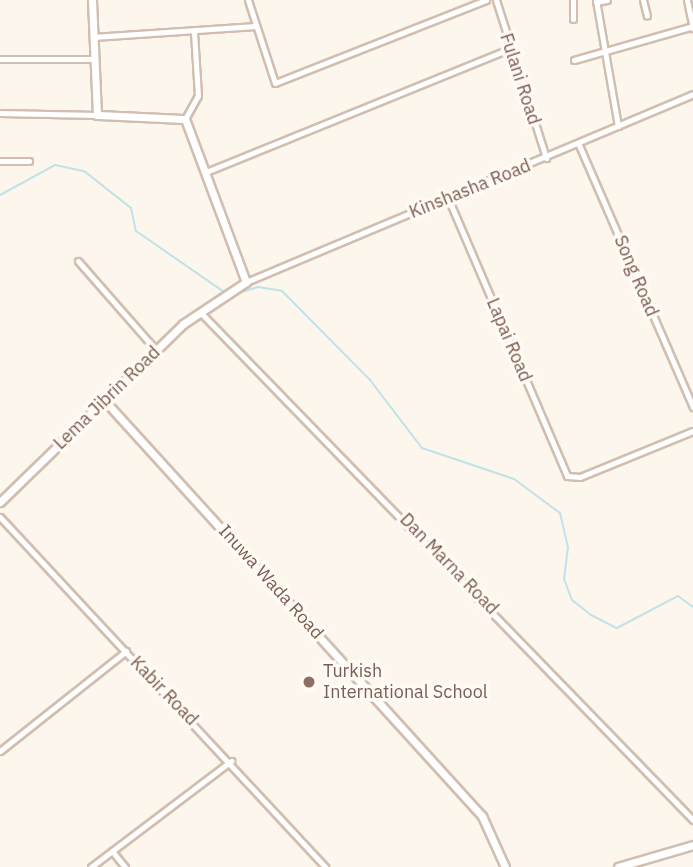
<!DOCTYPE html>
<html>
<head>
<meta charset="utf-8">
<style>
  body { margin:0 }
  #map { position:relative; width:693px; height:867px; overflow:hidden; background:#fdf6ec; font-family:"IBM Plex Sans",sans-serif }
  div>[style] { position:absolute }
  .stream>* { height:2px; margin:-1px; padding:0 1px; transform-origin:1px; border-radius:1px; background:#bfe3e8 }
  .roads { filter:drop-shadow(2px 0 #d1beb0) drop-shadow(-2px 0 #d1beb0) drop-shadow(0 2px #d1beb0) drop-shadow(0 -2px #d1beb0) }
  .minor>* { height:5px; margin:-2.5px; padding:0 2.5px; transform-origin:2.5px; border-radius:2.5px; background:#fff }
  .tertiary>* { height:7px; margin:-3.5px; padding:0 3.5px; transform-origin:3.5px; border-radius:3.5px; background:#fff }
  .dots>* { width:19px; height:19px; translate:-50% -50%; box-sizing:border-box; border:4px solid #fffaf3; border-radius:50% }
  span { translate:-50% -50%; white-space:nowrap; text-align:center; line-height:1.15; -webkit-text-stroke:7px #fffaf3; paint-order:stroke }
  .street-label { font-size:18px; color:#7a5c4d }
  .education-label { font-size:18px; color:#785e54 }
  .left { translate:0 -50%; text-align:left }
</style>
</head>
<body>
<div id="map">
  <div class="stream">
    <div style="left:0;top:195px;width:63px;rotate:-28.6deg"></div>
    <div style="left:55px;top:165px;width:30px;rotate:12deg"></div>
    <div style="left:84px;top:171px;width:60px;rotate:38.2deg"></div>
    <div style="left:131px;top:208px;width:24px;rotate:78deg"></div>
    <div style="left:136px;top:231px;width:107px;rotate:34.7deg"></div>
    <div style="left:235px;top:294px;width:24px;rotate:-17deg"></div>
    <div style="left:258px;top:287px;width:24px;rotate:9deg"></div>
    <div style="left:282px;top:291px;width:125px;rotate:45.3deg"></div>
    <div style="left:370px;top:380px;width:86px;rotate:52.6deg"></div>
    <div style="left:422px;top:448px;width:97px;rotate:18.6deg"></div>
    <div style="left:514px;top:479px;width:57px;rotate:36.5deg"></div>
    <div style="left:560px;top:513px;width:35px;rotate:77deg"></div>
    <div style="left:568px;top:547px;width:32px;rotate:97deg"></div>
    <div style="left:564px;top:579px;width:22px;rotate:69deg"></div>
    <div style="left:572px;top:600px;width:24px;rotate:38deg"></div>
    <div style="left:591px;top:615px;width:29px;rotate:27deg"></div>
    <div style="left:617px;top:628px;width:69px;rotate:-27.7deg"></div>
    <div style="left:678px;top:596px;width:19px;rotate:36deg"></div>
  </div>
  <div class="roads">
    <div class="minor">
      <div style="left:248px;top:0;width:87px;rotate:72deg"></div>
      <div style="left:275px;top:83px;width:227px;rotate:-21.5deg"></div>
      <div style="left:496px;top:0;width:166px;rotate:72.4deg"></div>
      <div style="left:596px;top:0;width:128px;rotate:80.1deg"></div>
      <div style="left:643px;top:0;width:16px;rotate:76deg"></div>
      <div style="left:687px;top:0;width:29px;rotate:78deg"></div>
      <div style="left:596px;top:2px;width:11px;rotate:-10deg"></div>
      <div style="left:573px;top:19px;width:19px;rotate:-90deg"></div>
      <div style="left:93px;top:37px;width:163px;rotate:-3.9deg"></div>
      <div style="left:0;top:59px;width:93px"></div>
      <div style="left:574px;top:60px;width:124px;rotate:-15.9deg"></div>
      <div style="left:0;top:113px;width:97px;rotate:1.2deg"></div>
      <div style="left:185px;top:119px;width:26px;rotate:-61deg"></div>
      <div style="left:198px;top:96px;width:64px;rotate:-93.6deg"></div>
      <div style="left:579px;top:145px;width:286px;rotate:66.5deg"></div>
      <div style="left:0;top:161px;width:29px"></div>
      <div style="left:206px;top:172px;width:327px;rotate:-22.1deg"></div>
      <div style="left:448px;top:198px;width:302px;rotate:66.8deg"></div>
      <div style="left:567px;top:476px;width:13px;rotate:4deg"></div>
      <div style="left:580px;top:477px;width:122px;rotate:-22.2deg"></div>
      <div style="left:78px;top:261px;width:118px;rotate:48.8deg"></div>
      <div style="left:246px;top:282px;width:485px;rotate:-22.8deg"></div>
      <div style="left:200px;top:312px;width:708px;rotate:45.86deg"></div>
      <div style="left:0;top:517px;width:478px;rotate:47.1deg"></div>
      <div style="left:0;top:751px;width:161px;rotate:-38.4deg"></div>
      <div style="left:112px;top:851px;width:21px;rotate:51deg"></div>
      <div style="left:91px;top:867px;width:176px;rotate:-37.1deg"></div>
    </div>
    <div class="tertiary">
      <div style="left:105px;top:401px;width:561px;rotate:47.75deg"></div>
      <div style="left:482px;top:816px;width:56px;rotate:65.7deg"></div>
      <div style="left:0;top:502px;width:255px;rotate:-44.2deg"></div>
      <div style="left:183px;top:324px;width:76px;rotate:-33.7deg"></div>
      <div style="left:246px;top:282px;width:174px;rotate:-110.5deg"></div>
      <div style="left:185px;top:119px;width:88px;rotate:-177.4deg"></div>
      <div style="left:97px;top:115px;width:115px;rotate:-92.5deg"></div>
      <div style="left:618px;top:867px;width:78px;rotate:-16.3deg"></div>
    </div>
  </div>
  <div class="dots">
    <div style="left:309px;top:682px;background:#8d6e63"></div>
  </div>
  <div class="street-label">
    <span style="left:520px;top:79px;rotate:72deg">Fulani Road</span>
    <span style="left:470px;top:189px;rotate:-22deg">Kinshasha Road</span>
    <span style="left:636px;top:276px;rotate:67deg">Song Road</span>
    <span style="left:509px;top:340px;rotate:67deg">Lapai Road</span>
    <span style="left:107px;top:398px;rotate:-44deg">Lema Jibrin Road</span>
    <span style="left:449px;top:564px;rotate:46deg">Dan Marna Road</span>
    <span style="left:271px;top:582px;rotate:48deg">Inuwa Wada Road</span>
    <span style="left:164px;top:691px;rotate:46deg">Kabir Road</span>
  </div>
  <div class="education-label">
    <span class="left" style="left:323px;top:682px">Turkish<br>International School</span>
  </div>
</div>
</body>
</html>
